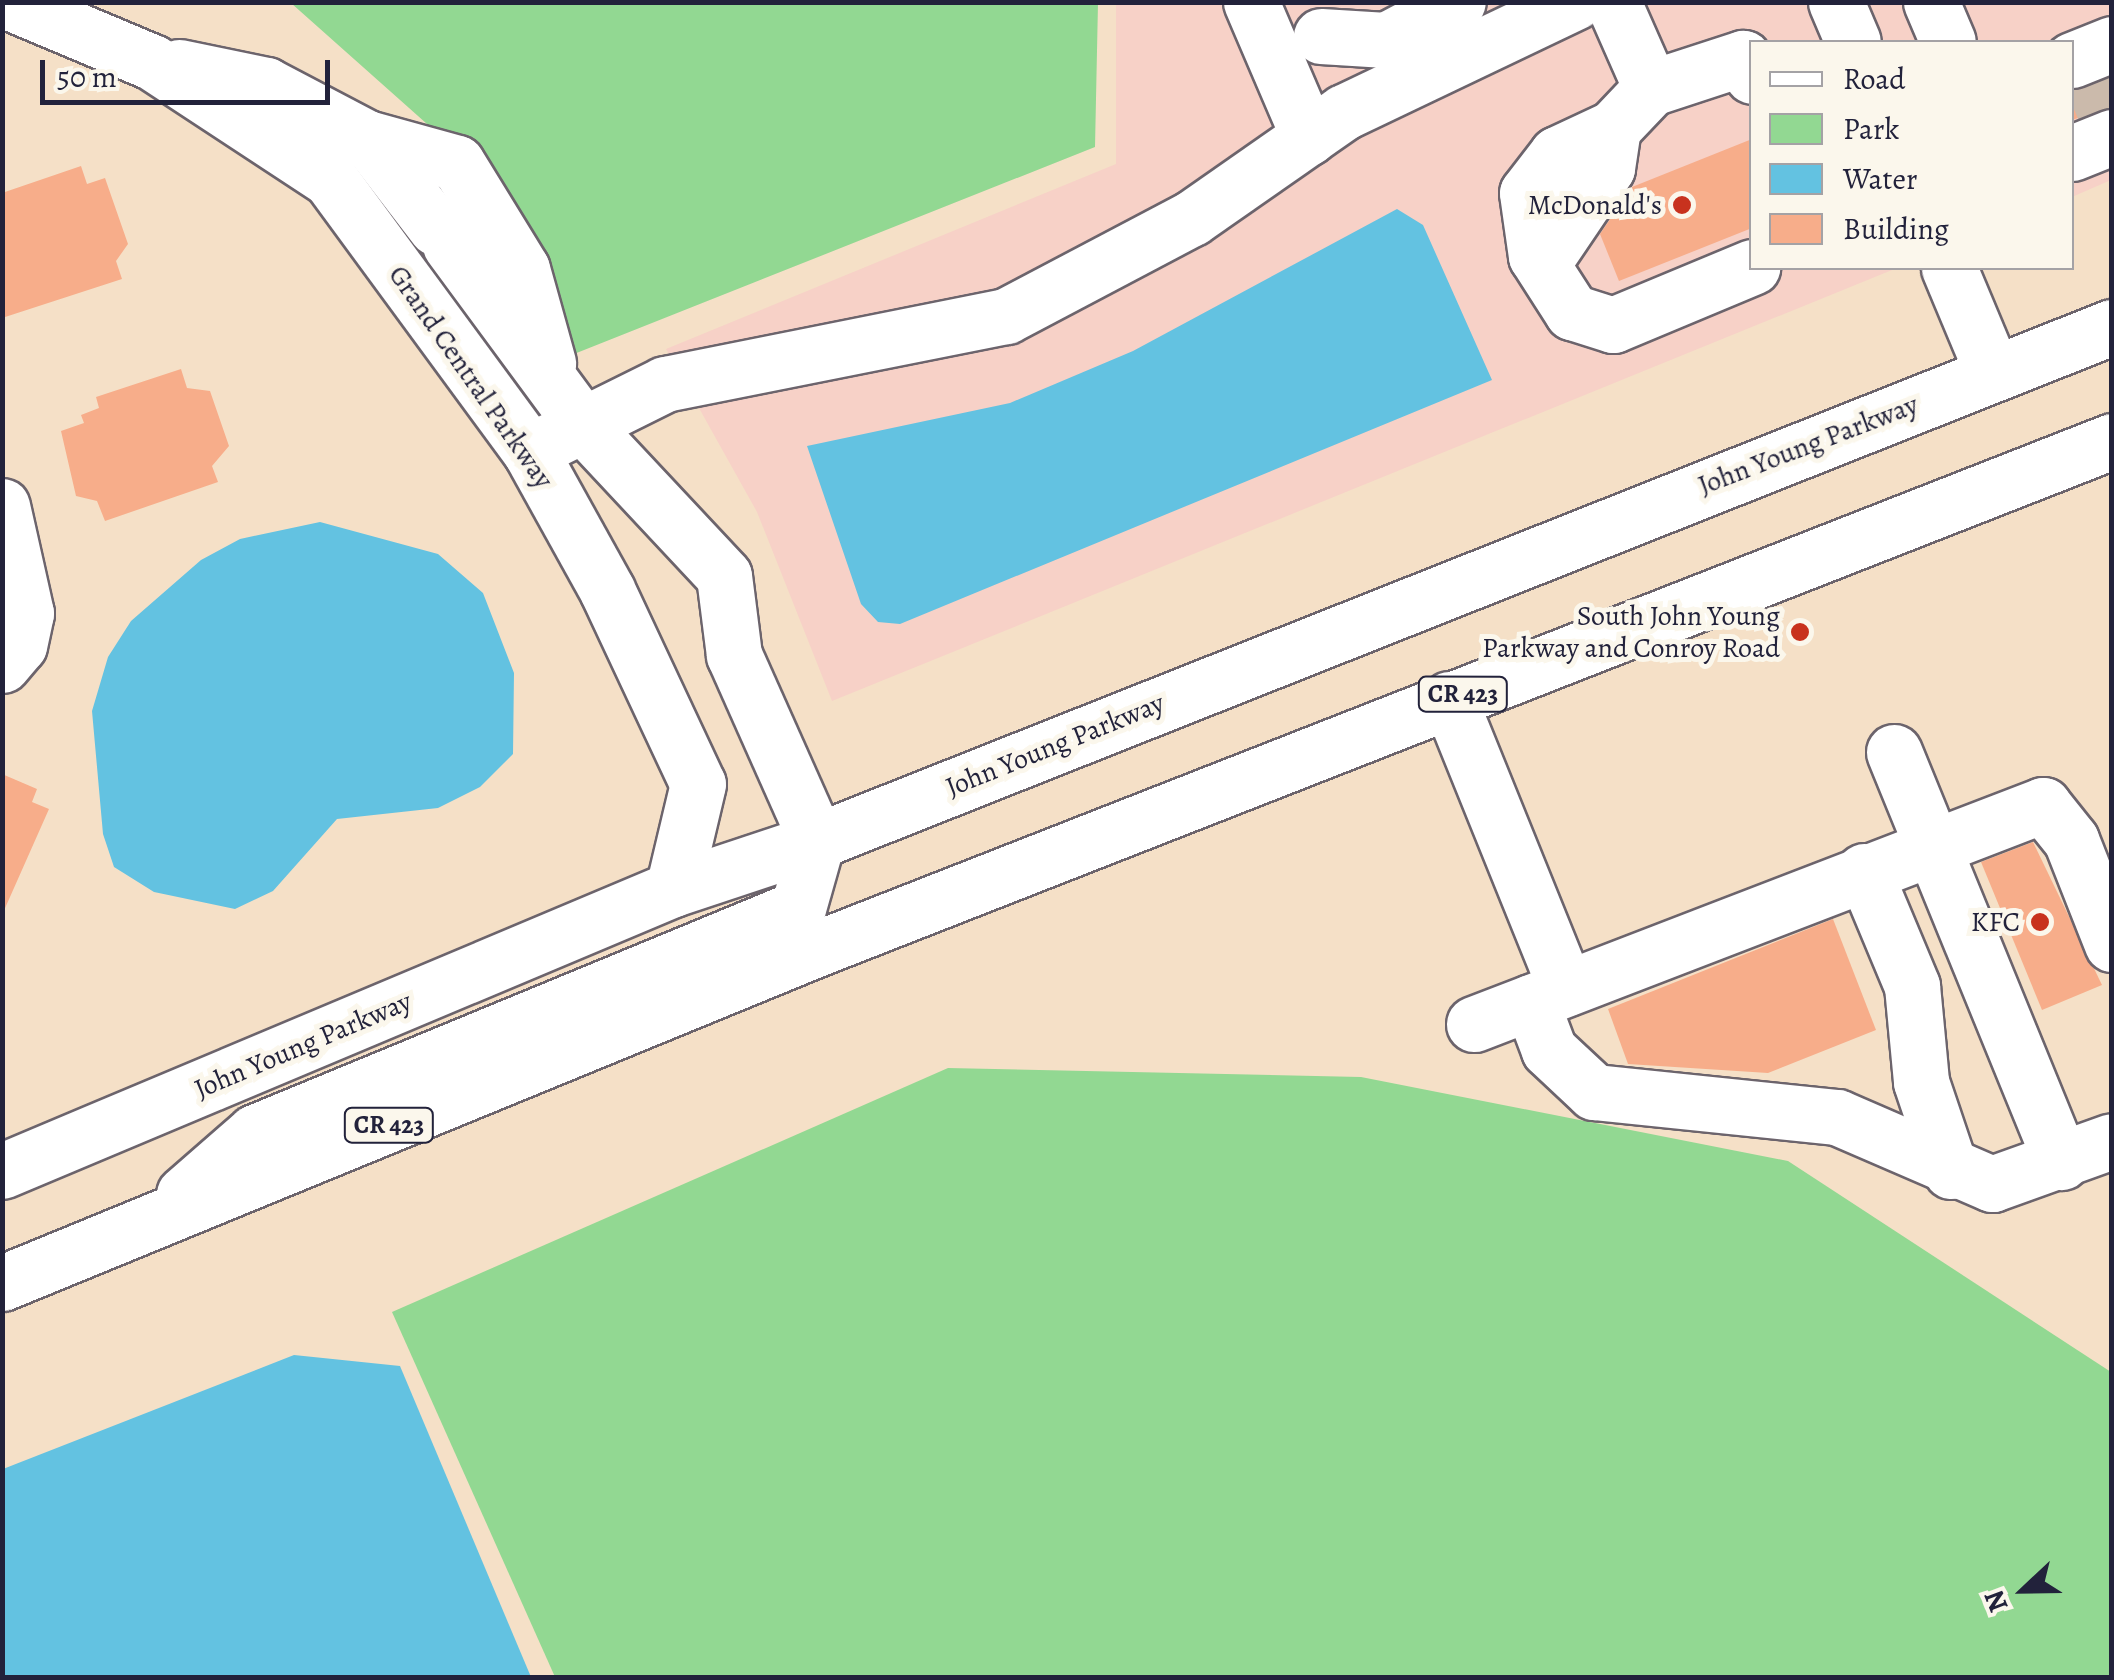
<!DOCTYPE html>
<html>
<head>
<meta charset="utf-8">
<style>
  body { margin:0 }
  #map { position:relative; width:2114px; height:1680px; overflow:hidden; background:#f5e0c7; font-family:Alegreya,serif }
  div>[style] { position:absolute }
  .built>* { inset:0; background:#f7d1c7 }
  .green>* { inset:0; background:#92d892 }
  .water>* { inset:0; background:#63c2e1 }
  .building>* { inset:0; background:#f7ad8a }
  .minor-tunnel>* { height:55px; margin-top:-27.5px; transform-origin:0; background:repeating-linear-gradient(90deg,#cbbaab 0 55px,transparent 0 83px) }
  .roads { filter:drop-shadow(2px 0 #6c646c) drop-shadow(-2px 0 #6c646c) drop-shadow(0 2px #6c646c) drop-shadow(0 -2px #6c646c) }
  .minor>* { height:55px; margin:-27.5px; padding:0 27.5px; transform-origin:27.5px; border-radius:27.5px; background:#fff }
  .highway>* { height:55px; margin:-27.5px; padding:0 27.5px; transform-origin:27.5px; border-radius:27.5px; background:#fff }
  .dots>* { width:28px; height:28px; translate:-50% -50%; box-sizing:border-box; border:5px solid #fbf7ec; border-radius:50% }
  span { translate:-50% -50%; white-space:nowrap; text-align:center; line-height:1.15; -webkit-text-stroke:10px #fbf7ec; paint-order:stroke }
  .shield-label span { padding:2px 8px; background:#fbf7ec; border:2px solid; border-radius:8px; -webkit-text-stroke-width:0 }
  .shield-label { font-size:25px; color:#22223b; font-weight:700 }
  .poi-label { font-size:28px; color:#22223b }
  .right { translate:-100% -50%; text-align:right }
  .street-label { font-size:28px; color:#22223b }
  .frame { position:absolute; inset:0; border:5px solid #22223b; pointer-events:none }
  .legend { position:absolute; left:1749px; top:40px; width:325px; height:230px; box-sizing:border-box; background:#fbf7ec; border:2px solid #a4a2a5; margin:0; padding:12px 18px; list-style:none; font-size:30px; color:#22223b }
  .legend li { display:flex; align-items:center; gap:20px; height:50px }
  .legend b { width:50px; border:2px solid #a4a2a5 }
  .north { position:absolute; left:1974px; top:1540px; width:100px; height:100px; -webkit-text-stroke:8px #fbf7ec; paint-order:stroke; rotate:248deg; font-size:28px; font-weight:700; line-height:40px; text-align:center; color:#22223b }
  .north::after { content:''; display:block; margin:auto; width:35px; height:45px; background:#22223b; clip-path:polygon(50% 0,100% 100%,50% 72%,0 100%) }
  .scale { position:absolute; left:40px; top:60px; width:290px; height:45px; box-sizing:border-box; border:5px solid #22223b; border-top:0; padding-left:12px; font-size:30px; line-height:35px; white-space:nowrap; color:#22223b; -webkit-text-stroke:8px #fbf7ec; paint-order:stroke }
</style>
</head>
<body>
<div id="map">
  <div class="built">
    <div style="clip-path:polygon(1116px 3px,2111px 3px,2111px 180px,2072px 197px,2072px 42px,1752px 42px,1752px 268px,1897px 268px,832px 701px,757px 512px,666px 349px,1116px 164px)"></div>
  </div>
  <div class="green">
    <div style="clip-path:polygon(291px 3px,1098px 3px,1095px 147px,574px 354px,454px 148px)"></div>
    <div style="clip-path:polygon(948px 1068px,1361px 1077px,1788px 1161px,2111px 1372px,2111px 1677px,555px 1677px,392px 1312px)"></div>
  </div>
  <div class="water">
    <div style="clip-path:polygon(1397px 209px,1423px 225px,1492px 380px,900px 624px,878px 622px,861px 604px,807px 446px,1010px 403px,1133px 351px)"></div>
    <div style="clip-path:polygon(320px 522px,438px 554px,483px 593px,514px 673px,513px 754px,480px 787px,438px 808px,337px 819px,273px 891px,235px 909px,154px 892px,114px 867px,103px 834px,92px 711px,108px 657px,131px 621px,201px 560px,240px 539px)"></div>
    <div style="clip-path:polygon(294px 1355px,400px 1366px,531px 1677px,3px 1677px,3px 1469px)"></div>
  </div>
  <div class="building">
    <div style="clip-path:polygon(2112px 78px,2112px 107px,2072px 120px,2072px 91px)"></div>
    <div style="clip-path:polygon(1752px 139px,1752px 228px,1619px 281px,1600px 234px,1632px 187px)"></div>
    <div style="clip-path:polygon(81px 166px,87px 184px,105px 178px,128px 244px,116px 261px,122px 279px,2px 318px,2px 193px)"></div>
    <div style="clip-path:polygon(181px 369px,187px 388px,210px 391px,229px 446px,212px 466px,218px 482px,105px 521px,97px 501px,76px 496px,61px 431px,84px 423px,81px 415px,99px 408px,96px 397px)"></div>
    <div style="clip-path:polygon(2px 774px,37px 789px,32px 802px,49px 809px,2px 915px)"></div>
    <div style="clip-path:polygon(2033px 842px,2102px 985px,2042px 1010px,1981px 862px)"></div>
    <div style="clip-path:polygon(1833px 919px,1876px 1030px,1768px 1073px,1628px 1064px,1608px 1009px)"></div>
  </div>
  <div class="minor-tunnel">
    <div style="left:2091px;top:78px;width:41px;rotate:67.2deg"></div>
  </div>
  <div class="roads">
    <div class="minor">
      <div style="left:9px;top:2px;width:155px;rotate:22.8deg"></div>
      <div style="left:152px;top:62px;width:213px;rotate:33.3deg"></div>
      <div style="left:330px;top:179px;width:338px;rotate:53.7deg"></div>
      <div style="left:530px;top:451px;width:159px;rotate:61deg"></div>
      <div style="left:607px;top:590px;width:214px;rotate:64.9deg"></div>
      <div style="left:698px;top:784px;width:108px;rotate:103.4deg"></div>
      <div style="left:1251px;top:2px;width:147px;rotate:66.8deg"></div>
      <div style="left:1613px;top:2px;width:94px;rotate:66.2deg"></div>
      <div style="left:1651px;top:88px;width:97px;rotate:-18.1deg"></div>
      <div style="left:1743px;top:58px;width:20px;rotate:63deg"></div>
      <div style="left:1836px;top:2px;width:43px;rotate:67deg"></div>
      <div style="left:1931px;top:2px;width:43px;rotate:67deg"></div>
      <div style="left:1321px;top:36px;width:65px;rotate:3.5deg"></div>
      <div style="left:1386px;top:40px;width:81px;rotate:-27.8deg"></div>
      <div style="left:2072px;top:60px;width:43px;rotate:-21.8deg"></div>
      <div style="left:179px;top:67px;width:89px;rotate:11.7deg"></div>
      <div style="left:266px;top:85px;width:114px;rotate:27.7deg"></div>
      <div style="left:367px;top:138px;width:113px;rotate:52.5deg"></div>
      <div style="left:1651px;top:88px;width:55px;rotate:133.5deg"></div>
      <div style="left:1613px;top:128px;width:62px;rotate:155.1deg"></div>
      <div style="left:1557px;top:154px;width:49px;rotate:127.6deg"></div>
      <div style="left:1527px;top:193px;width:64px;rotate:81.9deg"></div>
      <div style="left:1536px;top:256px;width:67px;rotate:57.3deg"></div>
      <div style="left:1572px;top:312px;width:43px;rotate:17.6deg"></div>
      <div style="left:1613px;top:325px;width:151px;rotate:-22.6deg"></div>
      <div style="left:367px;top:138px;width:93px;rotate:15.5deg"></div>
      <div style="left:457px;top:163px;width:124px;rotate:58.5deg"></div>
      <div style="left:522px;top:269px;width:98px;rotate:74.5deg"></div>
      <div style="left:2072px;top:153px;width:43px;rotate:-21.8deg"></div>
      <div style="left:450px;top:245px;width:221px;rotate:53.6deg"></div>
      <div style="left:581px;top:423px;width:209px;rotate:46.9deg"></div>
      <div style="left:724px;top:576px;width:80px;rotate:82.8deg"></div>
      <div style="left:734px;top:655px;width:204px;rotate:66deg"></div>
      <div style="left:1542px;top:264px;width:116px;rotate:-55.9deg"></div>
      <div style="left:1607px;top:168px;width:40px;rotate:-81.5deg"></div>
      <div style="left:1949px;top:268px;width:114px;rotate:67.3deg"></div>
      <div style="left:530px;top:451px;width:151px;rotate:-26.4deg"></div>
      <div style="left:665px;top:384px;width:348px;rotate:-11.3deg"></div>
      <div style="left:1006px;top:316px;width:210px;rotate:-27.8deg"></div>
      <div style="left:1192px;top:218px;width:185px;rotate:-34.9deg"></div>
      <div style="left:1344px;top:112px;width:256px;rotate:-25.5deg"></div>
      <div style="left:2px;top:506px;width:110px;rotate:77.4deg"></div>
      <div style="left:26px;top:613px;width:33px;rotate:102deg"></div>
      <div style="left:19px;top:645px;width:26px;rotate:130deg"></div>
      <div style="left:1449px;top:699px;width:312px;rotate:68deg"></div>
      <div style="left:1894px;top:752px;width:443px;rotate:67.8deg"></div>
      <div style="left:1864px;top:871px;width:125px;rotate:67.3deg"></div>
      <div style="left:1912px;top:986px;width:96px;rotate:84.6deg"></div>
      <div style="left:1921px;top:1082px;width:94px;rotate:71.4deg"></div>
      <div style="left:1531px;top:1002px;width:51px;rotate:69.4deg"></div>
      <div style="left:1549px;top:1050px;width:62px;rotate:43deg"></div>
      <div style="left:1594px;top:1092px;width:244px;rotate:5.9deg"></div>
      <div style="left:1837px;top:1117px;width:169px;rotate:23.4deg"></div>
      <div style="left:1992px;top:1184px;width:127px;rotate:-19.7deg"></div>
      <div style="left:1474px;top:1024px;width:610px;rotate:-21.05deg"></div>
      <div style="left:2043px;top:805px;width:45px;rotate:51.3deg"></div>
      <div style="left:2071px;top:840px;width:112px;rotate:68.5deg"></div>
    </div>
    <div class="highway">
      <div style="left:2px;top:1171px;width:728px;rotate:-22.8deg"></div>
      <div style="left:673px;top:889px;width:152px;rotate:-18.4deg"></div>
      <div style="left:817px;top:841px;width:1393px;rotate:-21.65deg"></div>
      <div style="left:184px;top:1194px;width:94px;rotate:-41.1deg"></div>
      <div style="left:255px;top:1132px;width:587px;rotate:-22.42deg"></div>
      <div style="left:798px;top:908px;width:70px;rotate:-74.2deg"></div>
      <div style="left:2px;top:1283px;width:880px;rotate:-22.31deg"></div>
      <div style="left:816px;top:949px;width:1392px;rotate:-21.4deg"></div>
    </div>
  </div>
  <div class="dots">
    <div style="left:1682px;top:205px;background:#c8321e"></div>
    <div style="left:1800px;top:632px;background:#c8321e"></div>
    <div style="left:2040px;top:922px;background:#c8321e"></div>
  </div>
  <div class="shield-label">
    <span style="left:1463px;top:694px">CR 423</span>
    <span style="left:389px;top:1125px">CR 423</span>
  </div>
  <div class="poi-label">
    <span class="right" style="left:1662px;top:205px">McDonald's</span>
    <span class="right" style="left:1780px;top:632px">South John Young<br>Parkway and Conroy Road</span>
    <span class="right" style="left:2020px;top:922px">KFC</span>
  </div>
  <div class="street-label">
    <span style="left:471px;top:377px;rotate:55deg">Grand Central Parkway</span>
    <span style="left:1808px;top:445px;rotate:-21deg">John Young Parkway</span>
    <span style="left:1055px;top:745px;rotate:-22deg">John Young Parkway</span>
    <span style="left:303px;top:1045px;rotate:-23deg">John Young Parkway</span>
  </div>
  <div class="frame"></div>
  <ul class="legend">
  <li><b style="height:12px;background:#fff"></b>Road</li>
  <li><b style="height:28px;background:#92d892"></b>Park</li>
  <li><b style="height:28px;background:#63c2e1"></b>Water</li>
  <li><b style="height:28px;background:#f7ad8a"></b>Building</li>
  </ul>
  <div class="north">N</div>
  <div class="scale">50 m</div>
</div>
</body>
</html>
